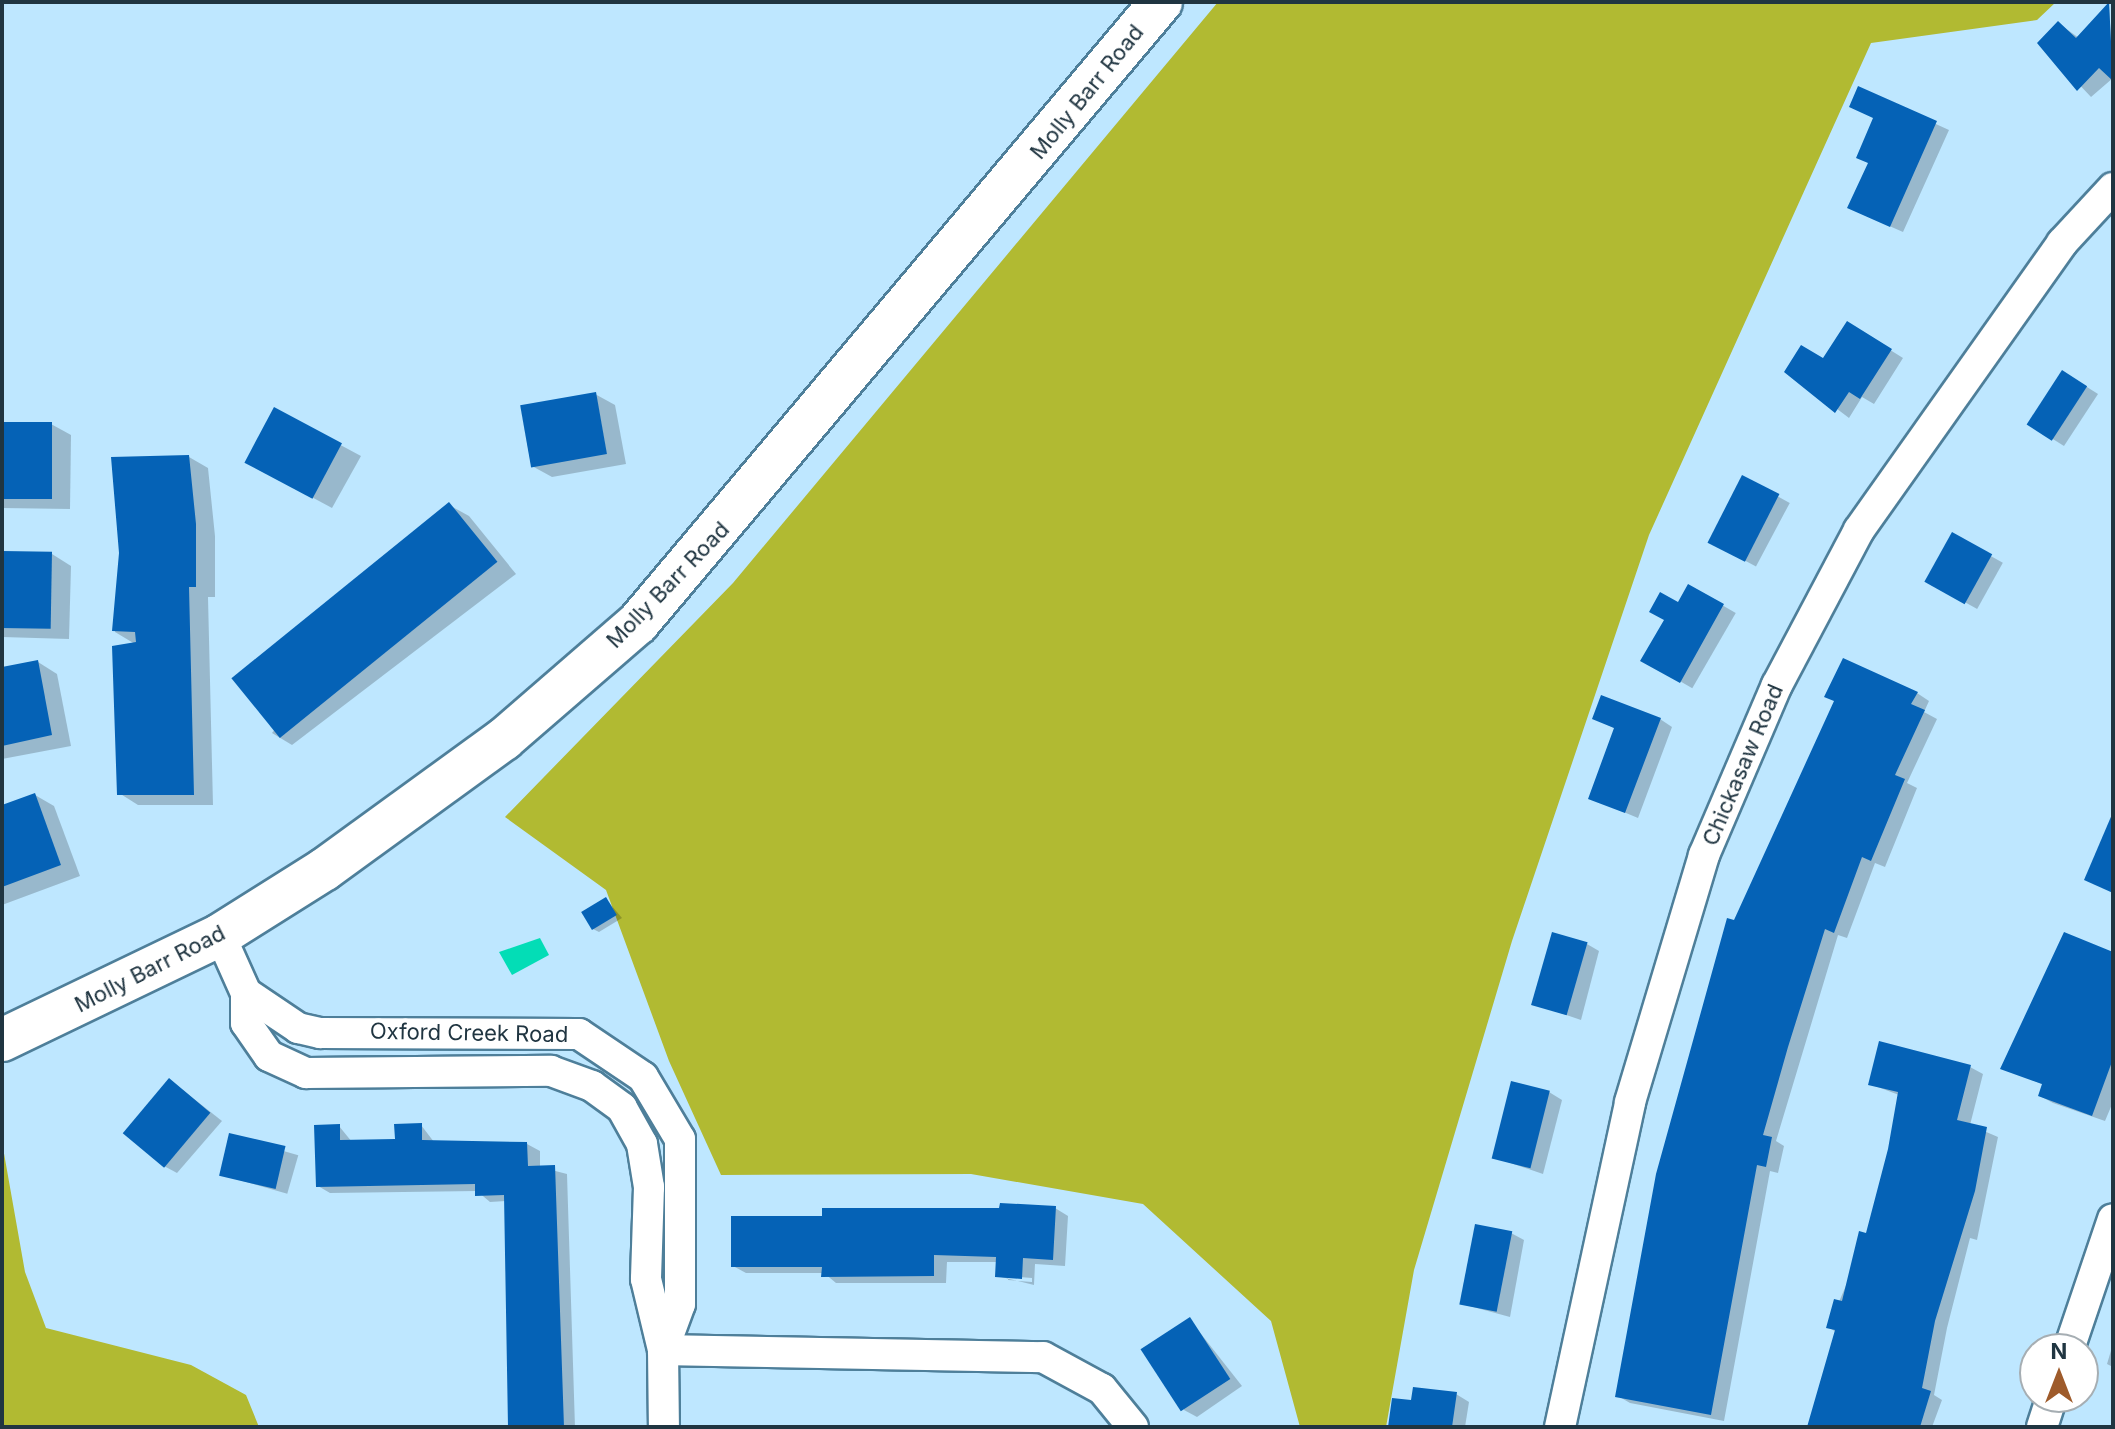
<!DOCTYPE html>
<html>
<head>
<meta charset="utf-8">
<style>
  body { margin:0 }
  #map { position:relative; width:2115px; height:1429px; overflow:hidden; background:#bee7ff; font-family:Inter,sans-serif }
  div>[style] { position:absolute }
  .forest>* { inset:0; background:#b1ba32 }
  .water>* { inset:0; background:#03ddb6 }
  .shadow>* { inset:0; background:#0003; transform-origin:0 0 }
  .building>* { inset:0; background:#0562b6; transform-origin:0 0 }
  .roads { filter:drop-shadow(2px 0 #4e7f9a) drop-shadow(-2px 0 #4e7f9a) drop-shadow(0 2px #4e7f9a) drop-shadow(0 -2px #4e7f9a) }
  .street>* { height:30px; margin:-15px; padding:0 15px; transform-origin:15px; border-radius:15px; background:#fff }
  .secondary>* { height:42px; margin:-21px; padding:0 21px; transform-origin:21px; border-radius:21px; background:#fff }
  span { translate:-50% -50%; white-space:nowrap; text-align:center; line-height:1.15; -webkit-text-stroke:8px #fff; paint-order:stroke }
  .street-label { font-size:22px; color:#203541 }
  .frame { position:absolute; inset:0; border:4px solid #203541; pointer-events:none }
  .north { position:absolute; left:2019px; top:1333px; width:80px; height:80px; box-sizing:border-box; background:#fff; border:2px solid #a6aeb3; border-radius:50%; rotate:0deg; font-size:22px; font-weight:700; line-height:32px; text-align:center; color:#203541 }
  .north::after { content:''; display:block; margin:auto; width:28px; height:36px; background:#9e5b2b; clip-path:polygon(50% 0,100% 100%,50% 72%,0 100%) }
</style>
</head>
<body>
<div id="map">
  <div class="forest">
    <div style="clip-path:polygon(1218px 2px,2056px 2px,2037px 20px,1871px 43px,1649px 535px,1512px 941px,1414px 1270px,1386px 1427px,1300px 1427px,1271px 1321px,1143px 1204px,971px 1174px,721px 1175px,669px 1061px,606px 890px,505px 817px,733px 583px)"></div>
    <div style="clip-path:polygon(2px 1142px,25px 1272px,46px 1328px,191px 1365px,246px 1395px,259px 1427px,2px 1427px)"></div>
  </div>
  <div class="water">
    <div style="clip-path:polygon(540px 938px,549px 955px,512px 975px,499px 952px)"></div>
  </div>
  <div class="shadow">
    <div style="clip-path:polygon(2109px 5px,2113px 78px,2091px 97px,2040px 43px,2058px 23px,2079px 38px)"></div>
    <div style="clip-path:polygon(1859px 89px,1949px 130px,1903px 232px,1862px 214px,1875px 118px)"></div>
    <div style="clip-path:polygon(1847px 323px,1903px 358px,1874px 404px,1862px 397px,1849px 418px,1787px 371px,1824px 361px)"></div>
    <div style="clip-path:polygon(2076px 380px,2098px 394px,2064px 446px,2029px 424px)"></div>
    <div style="clip-path:polygon(595px 394px,615px 405px,626px 464px,552px 477px,532px 466px)"></div>
    <div style="clip-path:polygon(275px 410px,361px 456px,332px 508px,267px 473px)"></div>
    <div style="clip-path:polygon(2px 424px,51px 424px,71px 435px,70px 509px,2px 508px)"></div>
    <div style="clip-path:polygon(189px 457px,208px 468px,215px 536px,215px 597px,208px 597px,213px 805px,138px 805px,119px 793px,135px 644px,115px 632px,121px 553px)"></div>
    <div style="left:1743px;top:478px;width:53px;height:72px;rotate:28deg"></div>
    <div style="clip-path:polygon(449px 505px,469px 516px,516px 574px,292px 745px,272px 733px)"></div>
    <div style="left:1953px;top:535px;width:57px;height:53px;rotate:29deg"></div>
    <div style="clip-path:polygon(2px 553px,52px 554px,71px 566px,69px 639px,2px 637px)"></div>
    <div style="left:1689px;top:586px;width:54px;height:87px;rotate:30deg"></div>
    <div style="clip-path:polygon(38px 662px,57px 674px,71px 746px,2px 759px,2px 669px)"></div>
    <div style="clip-path:polygon(1917px 693px,1929px 701px,1924px 712px,1937px 719px,1907px 783px,1917px 788px,1885px 867px,1875px 863px,1847px 938px,1838px 935px,1776px 1141px,1784px 1146px,1778px 1173px,1770px 1171px,1724px 1421px,1630px 1403px,1618px 1396px,1735px 922px)"></div>
    <div style="clip-path:polygon(1594px 718px,1660px 719px,1672px 727px,1638px 818px,1590px 798px,1616px 729px)"></div>
    <div style="clip-path:polygon(35px 795px,54px 806px,80px 876px,2px 905px,2px 807px)"></div>
    <div style="clip-path:polygon(606px 899px,622px 918px,599px 932px,593px 929px)"></div>
    <div style="clip-path:polygon(1587px 944px,1599px 951px,1581px 1020px,1534px 1004px)"></div>
    <div style="clip-path:polygon(2113px 955px,2113px 1102px,2105px 1121px,2053px 1103px,2040px 1096px,2044px 1085px,2003px 1068px)"></div>
    <div style="clip-path:polygon(1970px 1067px,1983px 1074px,1970px 1125px,1998px 1137px,1977px 1240px,1970px 1238px,1947px 1328px,1934px 1395px,1942px 1400px,1932px 1427px,1809px 1427px,1836px 1332px,1828px 1327px,1868px 1235px,1890px 1149px,1899px 1095px,1870px 1084px)"></div>
    <div style="clip-path:polygon(170px 1080px,222px 1121px,177px 1173px,164px 1166px)"></div>
    <div style="clip-path:polygon(1549px 1092px,1562px 1100px,1543px 1174px,1493px 1157px)"></div>
    <div style="clip-path:polygon(421px 1125px,434px 1142px,527px 1144px,540px 1151px,540px 1167px,567px 1174px,575px 1427px,509px 1427px,506px 1201px,490px 1202px,477px 1191px,330px 1193px,318px 1186px,339px 1126px,352px 1142px,397px 1141px)"></div>
    <div style="left:231px;top:1136px;width:70px;height:40px;rotate:16deg"></div>
    <div style="clip-path:polygon(evenodd,1055px 1208px,1068px 1216px,1065px 1266px,1035px 1264px,1034px 1285px,997px 1276px,998px 1262px,947px 1262px,946px 1283px,836px 1283px,824px 1273px,746px 1273px,733px 1266px,824px 1218px,1055px 1208px,1008px 1276px,1032px 1278px,1032px 1282px,1008px 1280px,1008px 1276px)"></div>
    <div style="clip-path:polygon(1511px 1233px,1524px 1240px,1510px 1317px,1462px 1304px)"></div>
    <div style="clip-path:polygon(1190px 1320px,1242px 1386px,1197px 1417px,1184px 1410px)"></div>
    <div style="clip-path:polygon(2113px 1344px,2113px 1367px,2107px 1364px)"></div>
    <div style="clip-path:polygon(1456px 1394px,1469px 1402px,1465px 1427px,1391px 1427px,1413px 1402px)"></div>
  </div>
  <div class="building">
    <div style="clip-path:polygon(2109px 2px,2113px 81px,2099px 68px,2077px 91px,2037px 43px,2058px 21px,2076px 38px)"></div>
    <div style="clip-path:polygon(1858px 86px,1937px 121px,1890px 227px,1847px 208px,1868px 163px,1856px 158px,1873px 118px,1849px 107px)"></div>
    <div style="clip-path:polygon(1847px 321px,1892px 349px,1860px 399px,1849px 392px,1835px 413px,1784px 372px,1801px 345px,1823px 358px)"></div>
    <div style="left:2062px;top:370px;width:30px;height:65px;rotate:33deg"></div>
    <div style="left:596px;top:392px;width:63px;height:77px;rotate:80deg"></div>
    <div style="left:274px;top:407px;width:77px;height:63px;rotate:28deg"></div>
    <div style="left:2px;top:422px;width:50px;height:77px"></div>
    <div style="clip-path:polygon(189px 455px,196px 524px,196px 587px,189px 587px,194px 795px,117px 795px,112px 646px,136px 642px,135px 632px,112px 631px,119px 553px,111px 457px)"></div>
    <div style="left:1742px;top:475px;width:42px;height:76px;rotate:27deg"></div>
    <div style="left:449px;top:502px;width:77px;height:280px;rotate:51deg"></div>
    <div style="left:1952px;top:532px;width:46px;height:57px;rotate:29deg"></div>
    <div style="left:2px;top:551px;width:50px;height:77px;rotate:1deg"></div>
    <div style="clip-path:polygon(1688px 584px,1724px 604px,1680px 683px,1640px 661px,1664px 620px,1649px 612px,1660px 592px,1678px 602px)"></div>
    <div style="clip-path:polygon(1843px 658px,1918px 692px,1911px 704px,1925px 710px,1895px 775px,1905px 779px,1871px 861px,1862px 857px,1834px 933px,1825px 929px,1788px 1047px,1763px 1135px,1772px 1137px,1766px 1167px,1757px 1165px,1711px 1415px,1615px 1397px,1656px 1174px,1727px 918px,1734px 920px,1834px 701px,1824px 697px)"></div>
    <div style="clip-path:polygon(38px 660px,52px 735px,2px 746px,2px 667px)"></div>
    <div style="clip-path:polygon(1601px 695px,1661px 718px,1625px 813px,1588px 799px,1614px 728px,1592px 719px)"></div>
    <div style="clip-path:polygon(35px 793px,61px 865px,2px 887px,2px 805px)"></div>
    <div style="clip-path:polygon(2113px 812px,2113px 893px,2084px 880px)"></div>
    <div style="left:606px;top:897px;width:21px;height:29px;rotate:59deg"></div>
    <div style="left:1552px;top:932px;width:37px;height:76px;rotate:16deg"></div>
    <div style="clip-path:polygon(2064px 932px,2113px 952px,2113px 1059px,2092px 1116px,2038px 1096px,2042px 1084px,2000px 1069px)"></div>
    <div style="clip-path:polygon(1879px 1041px,1971px 1065px,1957px 1120px,1987px 1127px,1975px 1191px,1935px 1321px,1922px 1388px,1931px 1391px,1920px 1427px,1807px 1427px,1835px 1330px,1826px 1328px,1834px 1299px,1842px 1301px,1859px 1231px,1866px 1233px,1888px 1149px,1898px 1092px,1868px 1085px)"></div>
    <div style="left:169px;top:1078px;width:54px;height:72px;rotate:40deg"></div>
    <div style="left:1511px;top:1081px;width:40px;height:80px;rotate:14deg"></div>
    <div style="clip-path:polygon(422px 1123px,422px 1140px,527px 1142px,528px 1166px,555px 1165px,564px 1427px,508px 1427px,504px 1195px,475px 1196px,475px 1184px,316px 1187px,314px 1125px,340px 1124px,340px 1140px,395px 1139px,394px 1124px)"></div>
    <div style="left:229px;top:1133px;width:58px;height:44px;rotate:13deg"></div>
    <div style="clip-path:polygon(1000px 1203px,1056px 1206px,1053px 1260px,1023px 1258px,1022px 1279px,995px 1277px,996px 1257px,934px 1255px,934px 1276px,821px 1277px,822px 1267px,731px 1267px,731px 1216px,822px 1216px,822px 1208px,999px 1208px)"></div>
    <div style="left:1475px;top:1224px;width:38px;height:82px;rotate:11deg"></div>
    <div style="left:1190px;top:1317px;width:74px;height:59px;rotate:57deg"></div>
    <div style="clip-path:polygon(1413px 1387px,1457px 1392px,1452px 1427px,1388px 1427px,1392px 1398px,1411px 1400px)"></div>
  </div>
  <div class="roads">
    <div class="street">
      <div style="left:220px;top:935px;width:64px;rotate:65.9deg"></div>
      <div style="left:246px;top:993px;width:30px;rotate:90deg"></div>
      <div style="left:246px;top:1023px;width:40px;rotate:55.1deg"></div>
      <div style="left:269px;top:1056px;width:41px;rotate:24.7deg"></div>
      <div style="left:306px;top:1073px;width:245px;rotate:-0.5deg"></div>
      <div style="left:551px;top:1071px;width:44px;rotate:20.1deg"></div>
      <div style="left:592px;top:1086px;width:37px;rotate:36deg"></div>
      <div style="left:622px;top:1108px;width:41px;rotate:60.9deg"></div>
      <div style="left:642px;top:1144px;width:44px;rotate:80.8deg"></div>
      <div style="left:649px;top:1187px;width:92px;rotate:91.9deg"></div>
      <div style="left:646px;top:1279px;width:73px;rotate:76.5deg"></div>
      <div style="left:663px;top:1350px;width:77px;rotate:89.3deg"></div>
      <div style="left:246px;top:993px;width:63px;rotate:33.9deg"></div>
      <div style="left:298px;top:1028px;width:23px;rotate:13deg"></div>
      <div style="left:320px;top:1033px;width:259px;rotate:0.2deg"></div>
      <div style="left:579px;top:1034px;width:77px;rotate:33.9deg"></div>
      <div style="left:643px;top:1077px;width:72px;rotate:59.2deg"></div>
      <div style="left:680px;top:1139px;width:165px;rotate:90deg"></div>
      <div style="left:680px;top:1304px;width:49px;rotate:110.3deg"></div>
      <div style="left:2069px;top:1349px;width:137px;rotate:-71.3deg"></div>
      <div style="left:663px;top:1350px;width:380px;rotate:1.1deg"></div>
      <div style="left:1043px;top:1357px;width:67px;rotate:28.5deg"></div>
      <div style="left:1102px;top:1389px;width:49px;rotate:50.8deg"></div>
      <div style="left:1560px;top:1427px;width:332px;rotate:-77.8deg"></div>
      <div style="left:1630px;top:1102px;width:258px;rotate:-73.3deg"></div>
      <div style="left:1704px;top:855px;width:185px;rotate:-66.8deg"></div>
      <div style="left:1777px;top:685px;width:175px;rotate:-62.1deg"></div>
      <div style="left:1859px;top:530px;width:352px;rotate:-54.7deg"></div>
      <div style="left:2062px;top:243px;width:75px;rotate:-47.2deg"></div>
      <div style="left:2042px;top:1427px;width:32px;rotate:-72deg"></div>
    </div>
    <div class="secondary">
      <div style="left:2px;top:1040px;width:242px;rotate:-25.7deg"></div>
      <div style="left:220px;top:935px;width:124px;rotate:-32.2deg"></div>
      <div style="left:325px;top:869px;width:221px;rotate:-36deg"></div>
      <div style="left:504px;top:739px;width:177px;rotate:-40.9deg"></div>
      <div style="left:638px;top:623px;width:812px;rotate:-49.9deg"></div>
    </div>
  </div>
  <div class="street-label">
    <span style="left:1087px;top:92px;rotate:-51deg">Molly Barr Road</span>
    <span style="left:668px;top:585px;rotate:-46deg">Molly Barr Road</span>
    <span style="left:1743px;top:765px;rotate:-67deg">Chickasaw Road</span>
    <span style="left:150px;top:969px;rotate:-27deg">Molly Barr Road</span>
    <span style="left:469px;top:1033px;rotate:1deg">Oxford Creek Road</span>
  </div>
  <div class="frame"></div>
  <div class="north">N</div>
</div>
</body>
</html>
